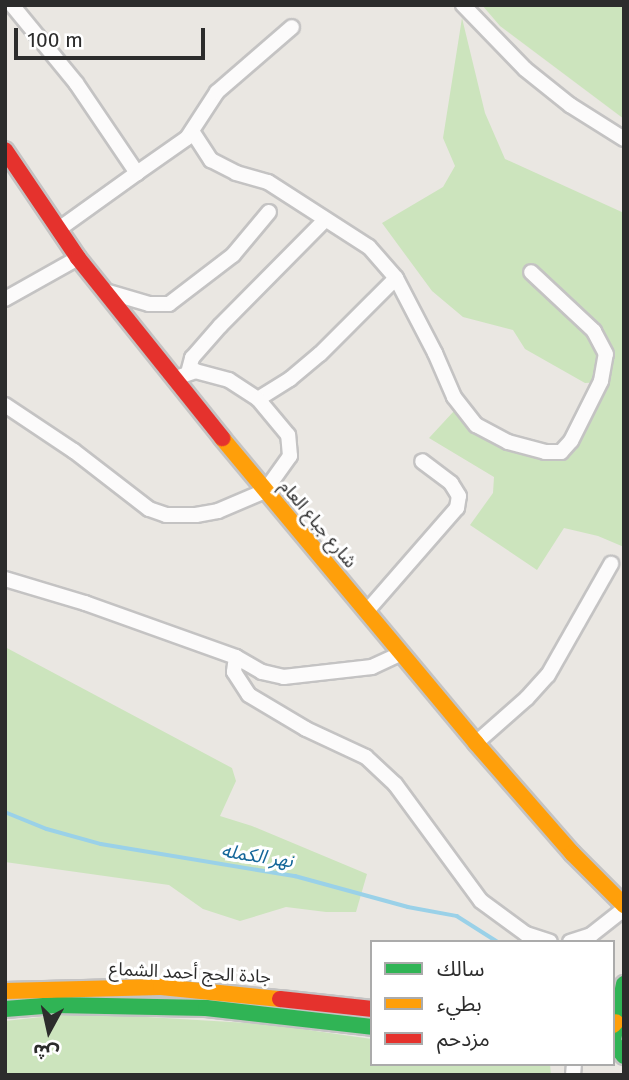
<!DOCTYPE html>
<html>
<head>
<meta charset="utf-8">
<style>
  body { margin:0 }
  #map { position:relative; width:629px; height:1080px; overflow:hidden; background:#eae7e2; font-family:"Fira Sans","Noto Sans Arabic",sans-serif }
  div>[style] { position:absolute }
  .green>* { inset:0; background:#cce4bd }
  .stream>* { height:3.5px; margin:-1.75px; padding:0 1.75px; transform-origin:1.75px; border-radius:1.75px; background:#9ad1e8 }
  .roads { filter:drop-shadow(2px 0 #c4c3c3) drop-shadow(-2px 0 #c4c3c3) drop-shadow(0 2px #c4c3c3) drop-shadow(0 -2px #c4c3c3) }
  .street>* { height:14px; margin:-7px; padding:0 7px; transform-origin:7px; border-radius:7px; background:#fcfbfb }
  .fast>* { height:16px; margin:-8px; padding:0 8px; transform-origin:8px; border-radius:8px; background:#30b455 }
  .slow>* { height:16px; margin:-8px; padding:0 8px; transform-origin:8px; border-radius:8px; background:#ff9f0a }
  .jam>* { height:16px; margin:-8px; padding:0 8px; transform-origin:8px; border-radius:8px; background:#e5322d }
  span { translate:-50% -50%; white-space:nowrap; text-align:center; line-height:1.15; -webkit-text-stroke:6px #fff; paint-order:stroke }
  .street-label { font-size:18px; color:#2c2c2c }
  .water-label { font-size:19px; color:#146699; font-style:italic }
  .frame { position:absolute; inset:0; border:7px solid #2c2c2c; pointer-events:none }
  .legend { position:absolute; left:370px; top:940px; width:245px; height:126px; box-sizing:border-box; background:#fff; border:2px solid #ababab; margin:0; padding:9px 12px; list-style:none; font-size:21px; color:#2c2c2c }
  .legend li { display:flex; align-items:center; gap:14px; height:35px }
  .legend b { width:35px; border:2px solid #ababab }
  .north { position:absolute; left:14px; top:996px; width:70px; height:70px; -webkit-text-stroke:5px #fff; paint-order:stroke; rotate:188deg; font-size:19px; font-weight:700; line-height:28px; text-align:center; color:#2c2c2c }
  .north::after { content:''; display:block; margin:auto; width:24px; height:32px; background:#2c2c2c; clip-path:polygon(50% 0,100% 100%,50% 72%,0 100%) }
  .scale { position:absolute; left:14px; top:28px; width:191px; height:32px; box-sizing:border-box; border:4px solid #2c2c2c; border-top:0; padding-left:9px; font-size:21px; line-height:24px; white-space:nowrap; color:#2c2c2c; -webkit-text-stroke:5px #fff; paint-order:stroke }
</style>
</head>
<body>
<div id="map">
  <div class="green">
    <div style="clip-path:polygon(482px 5px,624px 5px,624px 119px,500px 26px)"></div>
    <div style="clip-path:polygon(462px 18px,485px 113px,505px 159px,624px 213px,624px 547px,598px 536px,564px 528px,537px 570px,470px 525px,493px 493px,494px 477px,429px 438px,454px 411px,475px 429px,511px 446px,572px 447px,604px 382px,585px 383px,525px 349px,513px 330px,463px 317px,432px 291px,382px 223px,443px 187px,455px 166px,443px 138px)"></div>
    <div style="clip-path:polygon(5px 647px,232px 768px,236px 781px,220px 816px,252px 826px,367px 874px,356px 912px,326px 912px,286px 907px,240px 921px,203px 909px,169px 885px,5px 862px)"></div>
    <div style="clip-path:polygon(79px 1013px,266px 1024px,372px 1039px,372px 1064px,550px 1064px,551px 1075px,5px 1075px,5px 1021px)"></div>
  </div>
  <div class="stream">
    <div style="left:5px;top:812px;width:45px;rotate:22deg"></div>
    <div style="left:47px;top:829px;width:56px;rotate:15.5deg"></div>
    <div style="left:101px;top:844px;width:197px;rotate:9.4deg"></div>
    <div style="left:295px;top:876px;width:117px;rotate:15.3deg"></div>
    <div style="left:408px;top:907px;width:50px;rotate:10.4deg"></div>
    <div style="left:457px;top:916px;width:49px;rotate:32.4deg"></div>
  </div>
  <div class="roads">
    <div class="street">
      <div style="left:12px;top:5px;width:101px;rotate:50.6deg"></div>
      <div style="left:76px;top:83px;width:109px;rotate:55.9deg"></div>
      <div style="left:137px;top:173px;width:96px;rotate:144.3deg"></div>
      <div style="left:463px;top:5px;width:89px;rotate:45.9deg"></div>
      <div style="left:525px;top:69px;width:58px;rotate:38.7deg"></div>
      <div style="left:570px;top:105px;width:64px;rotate:32.2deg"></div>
      <div style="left:192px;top:131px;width:35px;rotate:57deg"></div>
      <div style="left:211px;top:160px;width:28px;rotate:27deg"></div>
      <div style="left:236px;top:173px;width:33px;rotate:16deg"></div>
      <div style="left:268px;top:182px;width:120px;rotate:32.8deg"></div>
      <div style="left:369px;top:247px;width:41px;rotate:48.9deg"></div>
      <div style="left:396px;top:278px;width:85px;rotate:62.5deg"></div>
      <div style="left:435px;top:353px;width:48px;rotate:66.6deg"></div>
      <div style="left:454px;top:397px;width:36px;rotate:52deg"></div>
      <div style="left:476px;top:425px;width:36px;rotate:28deg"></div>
      <div style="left:508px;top:442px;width:38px;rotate:15deg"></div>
      <div style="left:545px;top:452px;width:16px"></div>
      <div style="left:561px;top:452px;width:15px;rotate:-48deg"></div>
      <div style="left:571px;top:441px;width:67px;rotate:-63.4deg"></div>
      <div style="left:601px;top:381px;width:27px;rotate:-80deg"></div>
      <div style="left:606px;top:354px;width:26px;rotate:-118deg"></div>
      <div style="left:594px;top:331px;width:86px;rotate:-136.9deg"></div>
      <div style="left:137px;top:173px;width:61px;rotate:-35deg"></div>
      <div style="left:187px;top:138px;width:55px;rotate:-56.9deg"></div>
      <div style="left:217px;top:92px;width:99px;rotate:-40.9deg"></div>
      <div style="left:105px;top:291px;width:46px;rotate:16.5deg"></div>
      <div style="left:149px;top:304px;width:20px"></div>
      <div style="left:169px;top:304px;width:81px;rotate:-37.4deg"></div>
      <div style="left:233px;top:255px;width:56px;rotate:-50.1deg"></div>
      <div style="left:5px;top:299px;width:84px;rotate:-29.3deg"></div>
      <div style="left:188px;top:373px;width:16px;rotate:-75deg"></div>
      <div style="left:192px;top:358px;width:43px;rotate:-48.8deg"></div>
      <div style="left:220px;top:326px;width:149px;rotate:-45.3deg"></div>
      <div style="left:258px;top:399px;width:38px;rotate:-32deg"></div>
      <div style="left:290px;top:379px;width:39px;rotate:-40deg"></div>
      <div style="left:320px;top:354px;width:107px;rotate:-45deg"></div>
      <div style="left:5px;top:405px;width:83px;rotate:33.7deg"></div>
      <div style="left:74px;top:451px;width:95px;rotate:37.7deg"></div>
      <div style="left:149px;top:509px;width:18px;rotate:19deg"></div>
      <div style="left:166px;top:515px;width:30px"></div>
      <div style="left:196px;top:515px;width:22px;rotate:-10deg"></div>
      <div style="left:218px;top:511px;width:51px;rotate:-23.1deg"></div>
      <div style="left:265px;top:491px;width:43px;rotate:-54.5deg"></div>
      <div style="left:290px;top:456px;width:21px;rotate:-95deg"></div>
      <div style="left:288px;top:435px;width:47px;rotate:-129.8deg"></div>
      <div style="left:258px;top:399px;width:35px;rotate:-147deg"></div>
      <div style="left:229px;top:380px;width:34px;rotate:-165deg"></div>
      <div style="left:196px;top:371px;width:21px;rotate:161deg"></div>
      <div style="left:5px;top:579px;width:84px;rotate:16.7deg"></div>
      <div style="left:85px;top:603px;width:160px;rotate:19.7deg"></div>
      <div style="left:367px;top:611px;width:137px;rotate:-48.9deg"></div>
      <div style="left:457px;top:508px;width:12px;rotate:-81deg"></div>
      <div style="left:459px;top:496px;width:15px;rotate:-122deg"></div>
      <div style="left:451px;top:483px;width:36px;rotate:-143deg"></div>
      <div style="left:402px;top:653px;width:33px;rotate:155deg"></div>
      <div style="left:372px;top:667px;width:89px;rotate:173.5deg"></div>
      <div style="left:284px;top:677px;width:23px;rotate:-167deg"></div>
      <div style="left:262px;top:672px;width:30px;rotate:-150deg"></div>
      <div style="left:236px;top:657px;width:15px;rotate:98deg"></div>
      <div style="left:234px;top:672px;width:27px;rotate:57deg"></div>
      <div style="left:249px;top:695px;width:66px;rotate:30.8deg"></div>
      <div style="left:306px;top:729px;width:66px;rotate:25deg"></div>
      <div style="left:366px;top:757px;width:40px;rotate:43deg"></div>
      <div style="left:395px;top:784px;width:145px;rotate:53.7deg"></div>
      <div style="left:481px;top:901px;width:56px;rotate:36.3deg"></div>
      <div style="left:526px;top:934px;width:25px;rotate:18deg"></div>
      <div style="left:476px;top:743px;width:68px;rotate:-41.4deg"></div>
      <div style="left:527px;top:698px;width:31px;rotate:-48deg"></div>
      <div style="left:548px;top:675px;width:128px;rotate:-60.4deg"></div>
      <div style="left:570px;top:942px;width:22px;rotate:-18deg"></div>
      <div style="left:591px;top:935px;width:42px;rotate:-38.2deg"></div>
      <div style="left:573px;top:1075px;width:11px;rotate:-85deg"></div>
    </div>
    <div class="fast">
      <div style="left:5px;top:1009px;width:51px;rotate:-4.5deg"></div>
      <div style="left:56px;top:1005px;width:150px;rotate:1.1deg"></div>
      <div style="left:206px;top:1008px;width:167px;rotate:6.5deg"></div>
      <div style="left:613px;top:1040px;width:57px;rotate:-78.9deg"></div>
      <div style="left:613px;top:1042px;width:18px;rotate:52deg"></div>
    </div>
    <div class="slow">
      <div style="left:222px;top:438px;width:397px;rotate:50.2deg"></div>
      <div style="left:476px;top:743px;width:146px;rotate:48.9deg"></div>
      <div style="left:572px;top:853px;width:74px;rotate:45deg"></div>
      <div style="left:5px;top:991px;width:156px;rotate:-1.5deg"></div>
      <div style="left:161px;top:987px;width:120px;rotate:5.8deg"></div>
      <div style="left:613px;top:1025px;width:4px;rotate:-45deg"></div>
    </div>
    <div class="jam">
      <div style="left:5px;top:150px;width:130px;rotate:55.9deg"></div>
      <div style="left:78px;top:258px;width:231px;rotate:51.3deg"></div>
      <div style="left:280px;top:999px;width:93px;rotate:6.2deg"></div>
    </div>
  </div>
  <div class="street-label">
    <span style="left:318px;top:524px;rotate:50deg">شارع جباع العام</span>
    <span style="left:190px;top:973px;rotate:3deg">جادة الحج أحمد الشماع</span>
  </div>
  <div class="water-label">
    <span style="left:257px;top:856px;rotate:9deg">نهر الكمله</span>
  </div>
  <div class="frame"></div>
  <ul class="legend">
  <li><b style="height:9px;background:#30b455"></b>سالك</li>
  <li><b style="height:9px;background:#ff9f0a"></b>بطيء</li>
  <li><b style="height:9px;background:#e5322d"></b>مزدحم</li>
  </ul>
  <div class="north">ش</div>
  <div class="scale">100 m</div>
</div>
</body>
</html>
